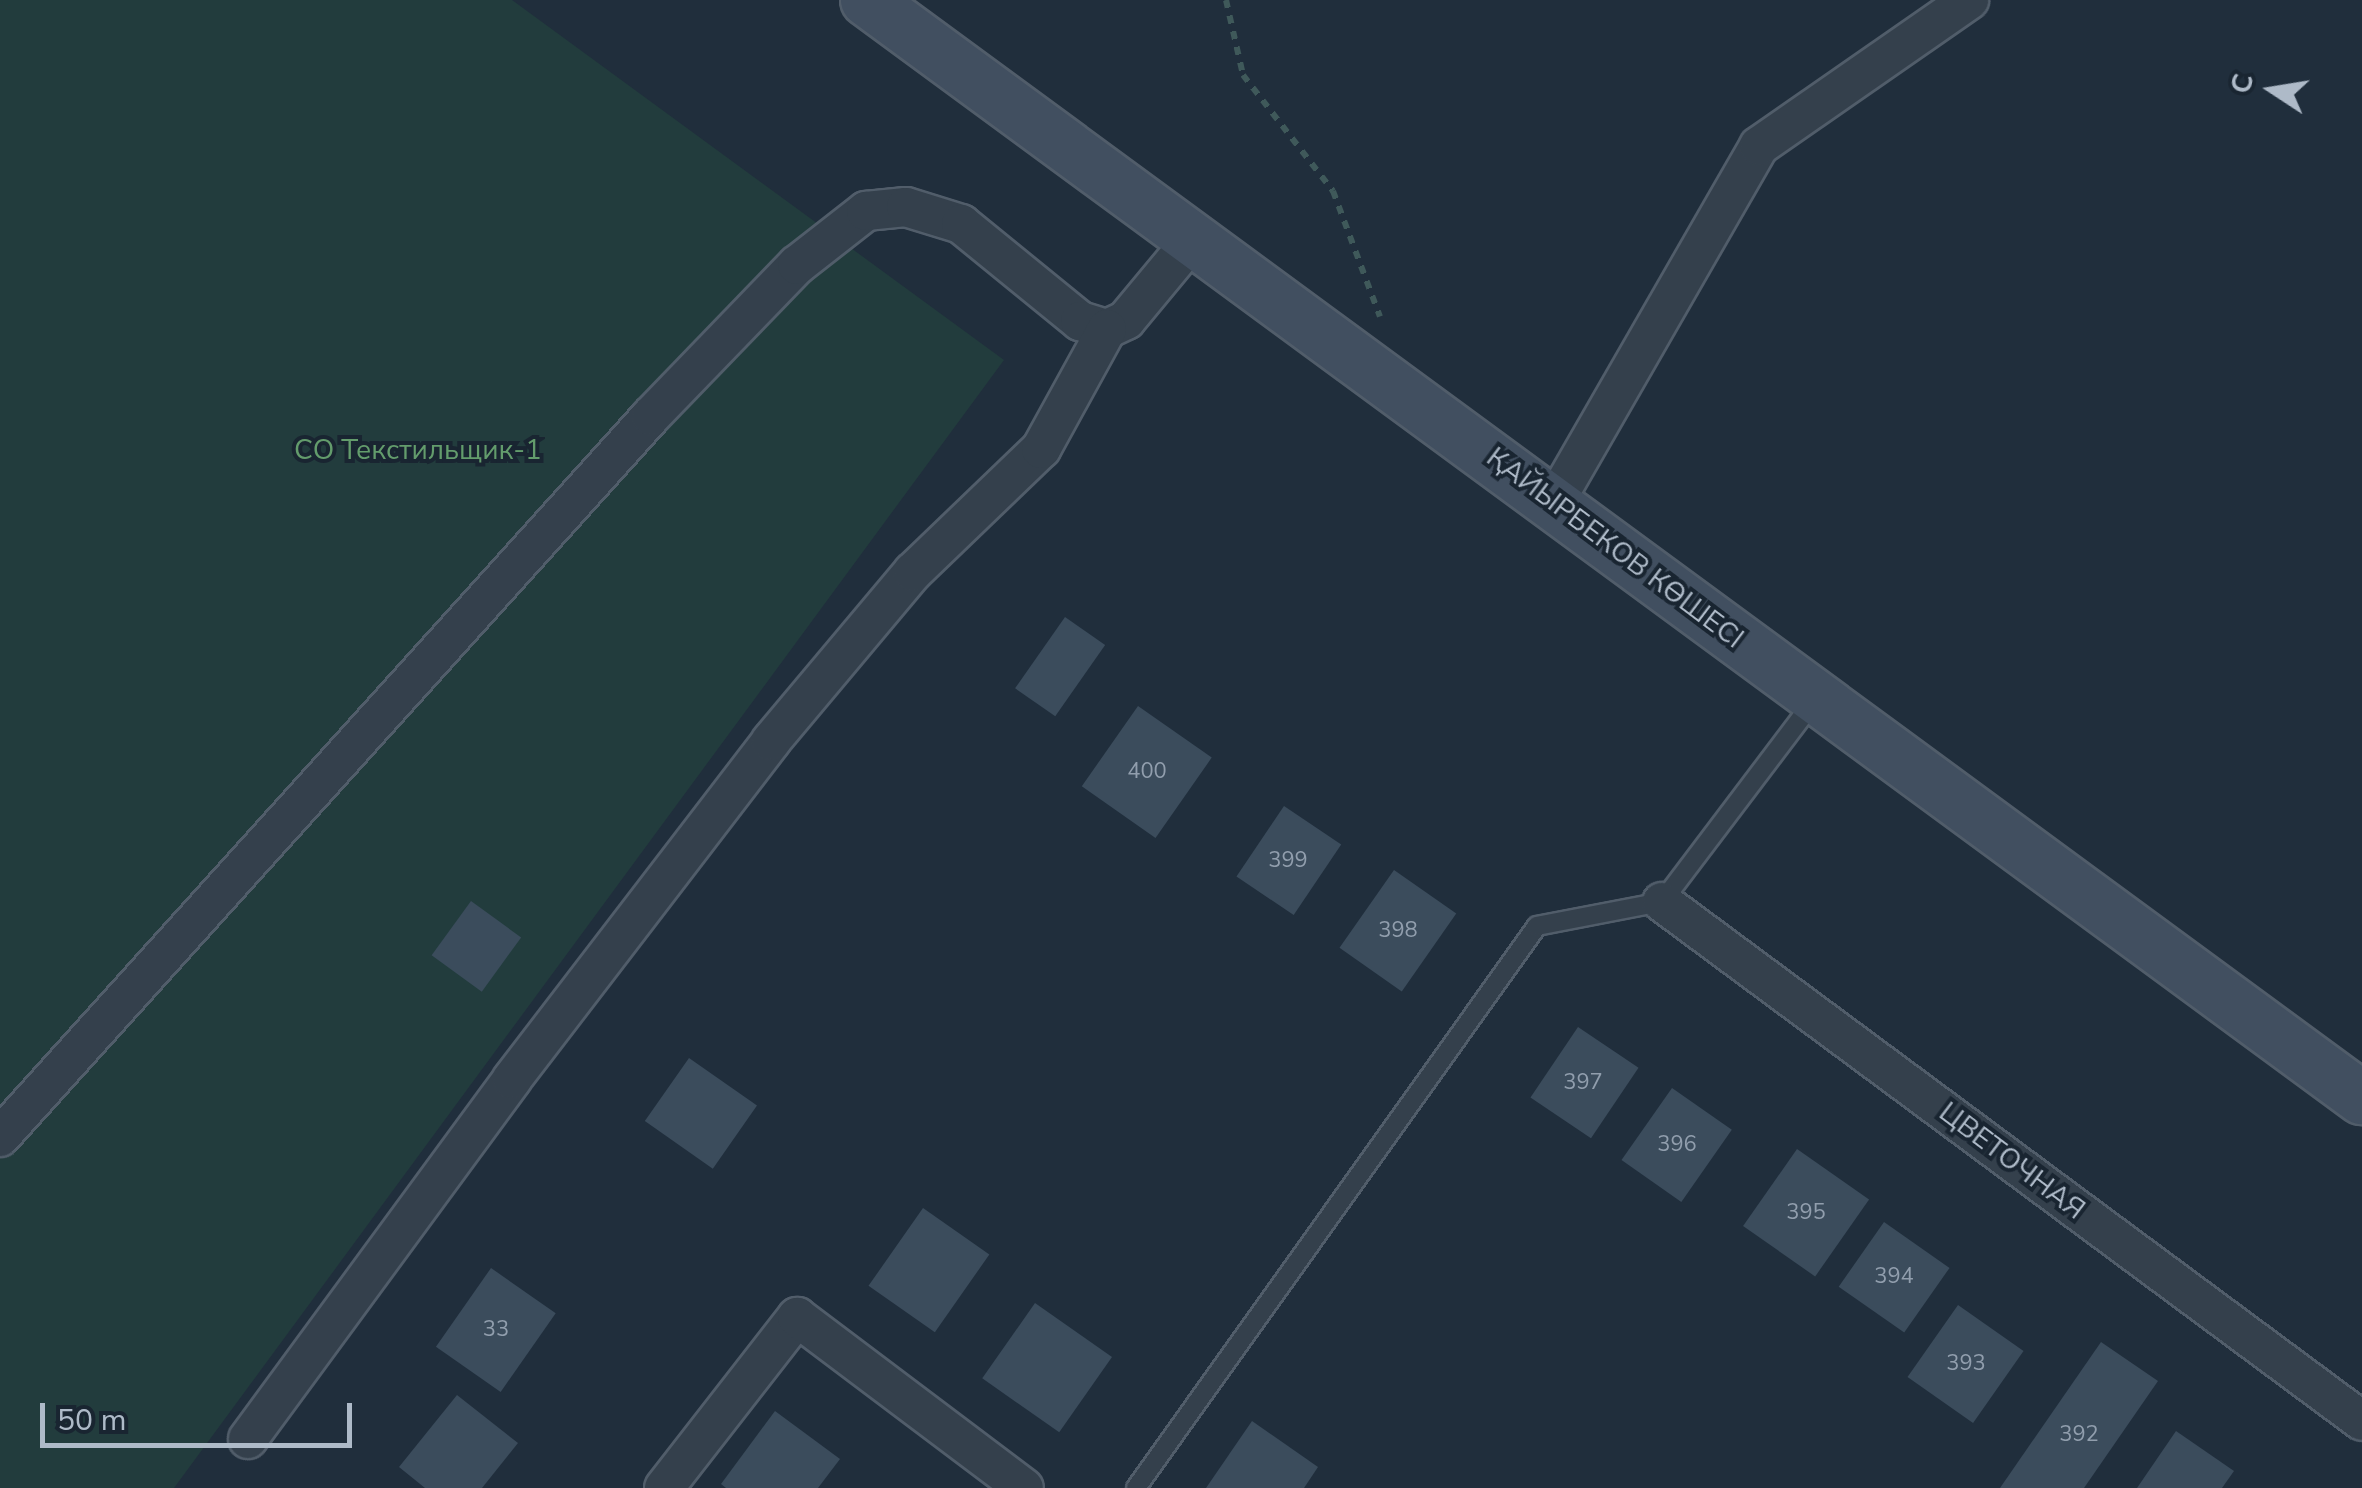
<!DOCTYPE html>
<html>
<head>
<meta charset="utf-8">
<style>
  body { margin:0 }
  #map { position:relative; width:2362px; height:1488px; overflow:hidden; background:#202e3c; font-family:"Nunito Sans",sans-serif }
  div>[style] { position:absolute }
  .green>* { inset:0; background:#223c3d }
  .building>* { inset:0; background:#3b4c5c; transform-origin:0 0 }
  .path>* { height:6px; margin-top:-3px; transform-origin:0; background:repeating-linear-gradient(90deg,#3f595a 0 8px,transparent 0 16px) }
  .roads { filter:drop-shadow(2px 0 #515d6a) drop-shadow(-2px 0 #515d6a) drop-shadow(0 2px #515d6a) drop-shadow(0 -2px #515d6a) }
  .lane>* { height:18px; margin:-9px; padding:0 9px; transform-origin:9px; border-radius:9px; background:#34404c }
  .street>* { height:38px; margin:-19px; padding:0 19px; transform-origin:19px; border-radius:19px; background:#34404c }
  .secondary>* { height:52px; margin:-26px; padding:0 26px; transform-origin:26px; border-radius:26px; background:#414f60 }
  span { translate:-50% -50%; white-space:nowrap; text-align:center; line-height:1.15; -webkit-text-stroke:8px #192531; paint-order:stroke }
  .number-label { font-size:22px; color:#919ead }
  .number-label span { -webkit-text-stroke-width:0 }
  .park-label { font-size:28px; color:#639c6c }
  .street-label { font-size:28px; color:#aebac8 }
  .north { position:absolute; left:2222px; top:40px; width:100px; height:100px; -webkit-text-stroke:8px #192531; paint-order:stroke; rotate:282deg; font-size:28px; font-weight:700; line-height:40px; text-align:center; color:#aebac8 }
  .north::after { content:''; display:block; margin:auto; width:35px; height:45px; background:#aebac8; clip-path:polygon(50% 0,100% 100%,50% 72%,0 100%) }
  .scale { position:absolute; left:40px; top:1403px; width:312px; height:45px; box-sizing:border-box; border:5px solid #aebac8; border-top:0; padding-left:12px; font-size:30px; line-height:35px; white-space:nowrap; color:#aebac8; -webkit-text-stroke:8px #192531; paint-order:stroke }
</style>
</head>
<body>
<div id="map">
  <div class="green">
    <div style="clip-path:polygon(0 0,512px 0,1004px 360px,174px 1488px,0 1488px)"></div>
  </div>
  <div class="building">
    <div style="left:1065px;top:617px;width:49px;height:87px;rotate:35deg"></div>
    <div style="left:1138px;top:706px;width:90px;height:98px;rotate:35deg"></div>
    <div style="left:1284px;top:806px;width:69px;height:85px;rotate:34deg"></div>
    <div style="left:1394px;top:870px;width:76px;height:95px;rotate:35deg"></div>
    <div style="left:471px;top:901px;width:62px;height:67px;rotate:36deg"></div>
    <div style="left:1578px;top:1027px;width:73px;height:85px;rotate:34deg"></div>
    <div style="left:689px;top:1058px;width:83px;height:77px;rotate:35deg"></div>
    <div style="left:1672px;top:1088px;width:73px;height:88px;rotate:35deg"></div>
    <div style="left:1797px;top:1149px;width:88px;height:94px;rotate:35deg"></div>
    <div style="left:923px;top:1208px;width:81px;height:95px;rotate:35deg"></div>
    <div style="left:1884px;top:1222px;width:80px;height:79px;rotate:35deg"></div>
    <div style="left:491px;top:1268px;width:79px;height:96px;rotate:35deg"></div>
    <div style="left:1035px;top:1303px;width:94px;height:92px;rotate:35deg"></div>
    <div style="left:1958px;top:1305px;width:80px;height:88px;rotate:35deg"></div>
    <div style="clip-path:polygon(2101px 1342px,2158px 1381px,2084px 1488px,2000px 1488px)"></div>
    <div style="clip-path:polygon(457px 1395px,518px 1443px,482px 1488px,425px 1488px,399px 1467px)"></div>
    <div style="clip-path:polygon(775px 1411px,840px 1459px,818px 1488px,726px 1488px,721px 1484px)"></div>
    <div style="clip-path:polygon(1252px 1421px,1318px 1467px,1304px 1488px,1206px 1488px)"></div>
    <div style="clip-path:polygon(2176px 1431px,2234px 1471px,2222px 1488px,2137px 1488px)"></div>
  </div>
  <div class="path">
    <div style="left:1226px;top:0;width:77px;rotate:77.2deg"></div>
    <div style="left:1243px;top:75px;width:147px;rotate:52.2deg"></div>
    <div style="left:1333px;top:191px;width:134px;rotate:69.5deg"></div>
  </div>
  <div class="roads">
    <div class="lane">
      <div style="left:1136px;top:1488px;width:690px;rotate:-54.49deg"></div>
      <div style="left:1537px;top:926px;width:127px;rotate:-10.9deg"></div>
      <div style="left:1662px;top:902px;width:253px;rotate:-52.9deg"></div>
    </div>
    <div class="street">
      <div style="left:1555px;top:501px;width:409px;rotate:-60.1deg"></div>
      <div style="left:1759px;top:146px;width:256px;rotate:-34.8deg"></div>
      <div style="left:1662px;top:902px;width:871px;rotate:36.55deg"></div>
      <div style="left:0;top:1137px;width:971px;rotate:-47.92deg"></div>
      <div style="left:651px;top:416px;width:210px;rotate:-46deg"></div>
      <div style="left:797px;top:265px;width:88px;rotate:-38deg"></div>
      <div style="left:866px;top:211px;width:40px;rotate:-5.7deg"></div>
      <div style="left:906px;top:207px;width:58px;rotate:17.2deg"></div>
      <div style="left:961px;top:224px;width:154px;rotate:39.2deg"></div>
      <div style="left:1080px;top:321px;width:28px;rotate:17deg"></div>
      <div style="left:1107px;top:329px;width:21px;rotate:-25deg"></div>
      <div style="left:1126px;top:320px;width:107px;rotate:-50.3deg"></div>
      <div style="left:248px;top:1439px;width:446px;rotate:-53.7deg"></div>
      <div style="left:512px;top:1079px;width:426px;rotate:-52.5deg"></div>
      <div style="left:771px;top:741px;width:221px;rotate:-50deg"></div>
      <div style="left:913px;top:572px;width:178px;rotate:-43.9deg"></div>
      <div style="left:1041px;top:449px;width:137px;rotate:-61.2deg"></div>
      <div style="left:664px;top:1488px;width:217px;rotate:-52.1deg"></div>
      <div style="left:797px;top:1317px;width:284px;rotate:37deg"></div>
    </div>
    <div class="secondary">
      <div style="left:867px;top:0;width:1855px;rotate:36.3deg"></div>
    </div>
  </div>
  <div class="number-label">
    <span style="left:1147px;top:772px">400</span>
    <span style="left:1288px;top:861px">399</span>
    <span style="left:1398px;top:931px">398</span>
    <span style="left:1583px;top:1083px">397</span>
    <span style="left:1677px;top:1145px">396</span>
    <span style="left:1806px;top:1213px">395</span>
    <span style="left:1894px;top:1277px">394</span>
    <span style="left:496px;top:1330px">33</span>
    <span style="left:1966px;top:1364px">393</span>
    <span style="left:2079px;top:1435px">392</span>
  </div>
  <div class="park-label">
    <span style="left:418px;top:450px">СО Текстильщик-1</span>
  </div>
  <div class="street-label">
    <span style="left:1615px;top:548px;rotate:37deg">ҚАЙЫРБЕКОВ КӨШЕСІ</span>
    <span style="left:2012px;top:1161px;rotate:37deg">ЦВЕТОЧНАЯ</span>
  </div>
  <div class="north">С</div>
  <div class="scale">50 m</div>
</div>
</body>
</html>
